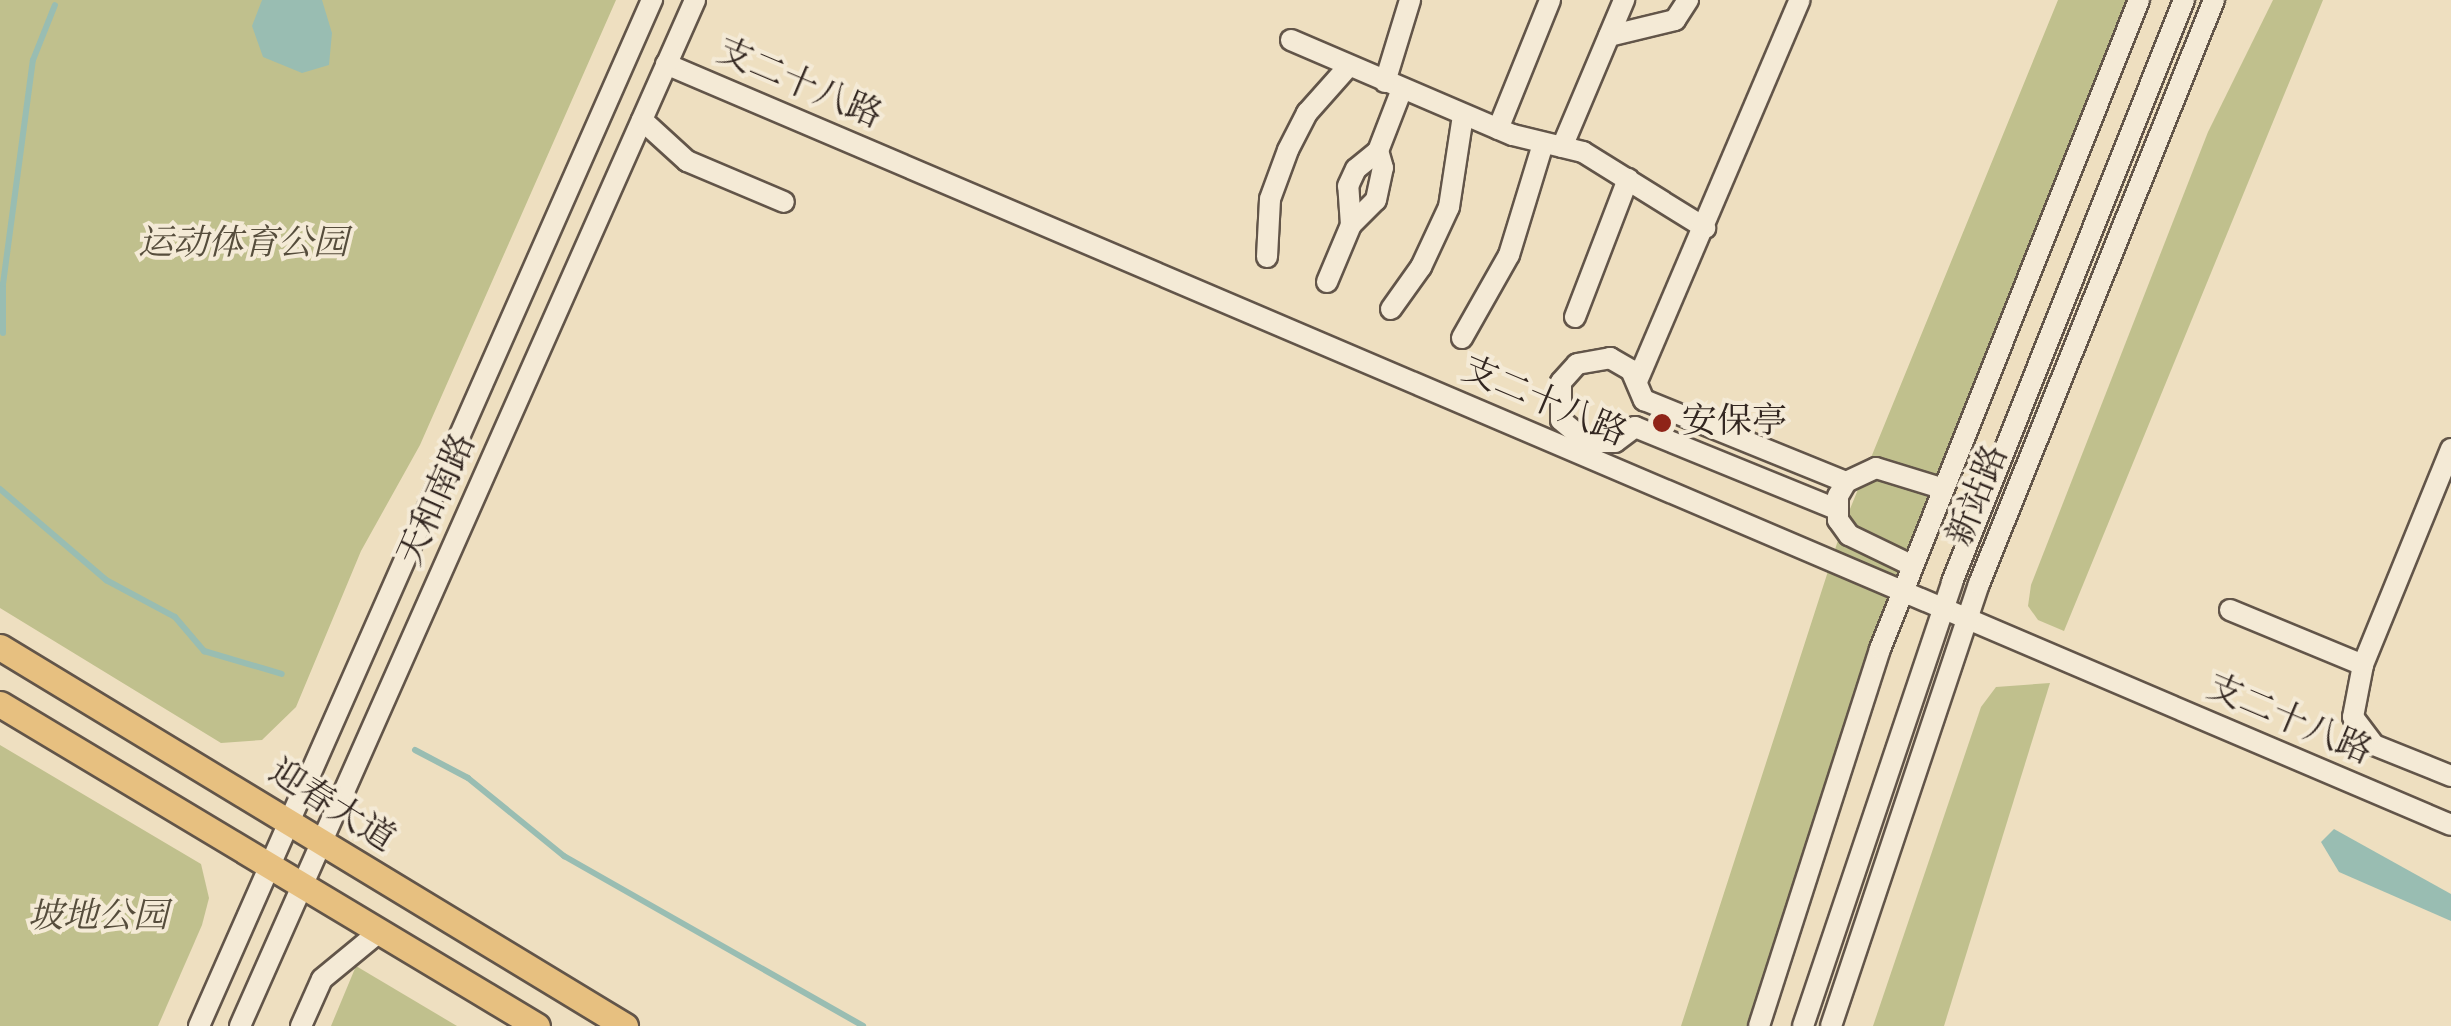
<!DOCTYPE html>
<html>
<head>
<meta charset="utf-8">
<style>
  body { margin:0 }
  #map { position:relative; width:2451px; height:1026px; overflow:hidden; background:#eedfc0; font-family:"IM FELL English","Noto Serif SC",serif }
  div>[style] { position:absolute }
  .green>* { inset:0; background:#c0c08d }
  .water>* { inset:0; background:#99bdb2 }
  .stream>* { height:6px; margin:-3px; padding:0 3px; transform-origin:3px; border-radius:3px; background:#99bdb2 }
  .roads { filter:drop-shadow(2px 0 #625549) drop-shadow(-2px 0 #625549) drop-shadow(0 2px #625549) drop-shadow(0 -2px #625549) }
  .minor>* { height:20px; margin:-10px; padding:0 10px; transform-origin:10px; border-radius:10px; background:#f4ead6 }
  .major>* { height:25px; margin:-12.5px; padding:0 12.5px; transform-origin:12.5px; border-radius:12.5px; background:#e7c080 }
  .dots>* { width:28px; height:28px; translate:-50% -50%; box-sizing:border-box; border:5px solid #f4ead6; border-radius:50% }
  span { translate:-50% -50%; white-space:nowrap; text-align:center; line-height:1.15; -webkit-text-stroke:8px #f4ead6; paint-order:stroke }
  .street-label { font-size:35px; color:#332721 }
  .park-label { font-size:35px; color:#564d3c; font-style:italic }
  .poi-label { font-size:35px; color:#332721 }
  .left { translate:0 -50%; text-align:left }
</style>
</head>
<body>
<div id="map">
  <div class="green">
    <div style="clip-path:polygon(0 0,616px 0,420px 445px,361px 551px,296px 707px,262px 740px,221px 743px,0 608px)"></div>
    <div style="clip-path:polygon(2058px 0,2128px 0,1867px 658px,1751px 1026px,1681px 1026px,1841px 531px)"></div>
    <div style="clip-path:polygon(2273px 0,2323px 0,2064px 631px,2038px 620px,2028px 606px,2031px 585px,2208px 132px)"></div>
    <div style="clip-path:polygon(2050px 683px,1944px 1026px,1873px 1026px,1981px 707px,1996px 687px)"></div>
    <div style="clip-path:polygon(0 745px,201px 864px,209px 898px,202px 925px,158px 1026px,0 1026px)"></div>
    <div style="clip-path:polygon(356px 966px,457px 1026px,331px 1026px)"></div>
  </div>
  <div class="water">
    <div style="clip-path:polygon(262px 0,322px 0,332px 33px,329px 65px,302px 73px,263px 57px,252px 26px)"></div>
    <div style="clip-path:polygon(2334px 829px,2451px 894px,2451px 921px,2339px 872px,2321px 842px)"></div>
  </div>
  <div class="stream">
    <div style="left:3px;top:333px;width:49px;rotate:-90deg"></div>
    <div style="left:3px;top:284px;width:226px;rotate:-82.4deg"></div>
    <div style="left:33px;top:60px;width:59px;rotate:-68.2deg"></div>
    <div style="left:0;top:489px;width:140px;rotate:40.6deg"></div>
    <div style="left:106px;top:580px;width:78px;rotate:28.2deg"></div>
    <div style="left:175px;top:617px;width:45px;rotate:49.5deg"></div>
    <div style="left:204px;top:651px;width:81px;rotate:16.4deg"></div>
    <div style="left:415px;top:750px;width:60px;rotate:27.8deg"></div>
    <div style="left:468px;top:778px;width:124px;rotate:39.1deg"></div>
    <div style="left:564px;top:856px;width:344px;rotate:29.6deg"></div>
  </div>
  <div class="roads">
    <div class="minor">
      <div style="left:1609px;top:36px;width:68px;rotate:-13.6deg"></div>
      <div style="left:1675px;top:20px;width:24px;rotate:-57deg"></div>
      <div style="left:1291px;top:40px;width:241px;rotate:23.2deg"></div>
      <div style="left:1513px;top:135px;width:72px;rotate:13.7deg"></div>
      <div style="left:1583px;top:152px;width:144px;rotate:31.9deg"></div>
      <div style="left:666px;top:64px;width:1940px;rotate:23.09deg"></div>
      <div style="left:1385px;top:82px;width:86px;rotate:-73deg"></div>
      <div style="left:642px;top:120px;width:61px;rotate:42.3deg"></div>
      <div style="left:687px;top:161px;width:105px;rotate:22.9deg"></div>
      <div style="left:1498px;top:129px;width:139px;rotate:-68deg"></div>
      <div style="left:1562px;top:147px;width:160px;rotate:-67.1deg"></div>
      <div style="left:1351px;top:225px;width:35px;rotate:-45deg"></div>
      <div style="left:1376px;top:200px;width:33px;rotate:-78deg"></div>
      <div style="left:1383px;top:168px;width:18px;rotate:-106deg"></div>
      <div style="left:1267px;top:257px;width:58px;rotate:-87deg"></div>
      <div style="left:1270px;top:199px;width:52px;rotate:-69.8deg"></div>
      <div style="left:1288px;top:150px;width:42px;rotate:-62.8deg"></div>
      <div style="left:1307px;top:113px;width:62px;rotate:-48.3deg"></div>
      <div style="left:1327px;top:282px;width:62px;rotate:-67.2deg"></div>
      <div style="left:1351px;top:225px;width:39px;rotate:-94deg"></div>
      <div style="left:1348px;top:186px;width:19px;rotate:-65deg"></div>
      <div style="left:1356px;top:169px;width:28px;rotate:-39deg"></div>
      <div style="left:1378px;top:151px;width:66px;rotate:-68.8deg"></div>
      <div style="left:1391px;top:309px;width:52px;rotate:-54.5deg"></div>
      <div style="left:1421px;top:267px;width:66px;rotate:-65deg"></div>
      <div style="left:1449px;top:207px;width:93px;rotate:-81.3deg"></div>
      <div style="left:1575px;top:317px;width:148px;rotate:-69deg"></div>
      <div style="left:1462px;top:338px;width:95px;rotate:-60.5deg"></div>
      <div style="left:1509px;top:255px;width:116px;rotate:-73deg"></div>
      <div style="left:1638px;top:379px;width:412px;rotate:-66.9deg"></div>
      <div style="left:2451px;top:449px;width:233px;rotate:112.2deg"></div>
      <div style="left:2363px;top:665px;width:53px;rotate:100.9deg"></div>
      <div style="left:2353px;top:717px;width:35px;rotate:53deg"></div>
      <div style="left:2374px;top:745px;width:83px;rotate:21.9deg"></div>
      <div style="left:1836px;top:509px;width:217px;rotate:-157.8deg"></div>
      <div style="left:1635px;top:427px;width:25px;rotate:143deg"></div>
      <div style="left:1615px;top:442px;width:28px;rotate:180deg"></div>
      <div style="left:1587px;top:442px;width:34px;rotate:-140deg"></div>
      <div style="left:1561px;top:420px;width:38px;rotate:-90deg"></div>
      <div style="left:1561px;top:382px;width:24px;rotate:-48deg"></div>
      <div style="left:1577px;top:364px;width:34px;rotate:-10deg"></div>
      <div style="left:1610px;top:358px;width:24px;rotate:30deg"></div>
      <div style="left:1631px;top:370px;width:33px;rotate:67deg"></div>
      <div style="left:1644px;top:400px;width:218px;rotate:22.1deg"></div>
      <div style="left:1911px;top:565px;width:69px;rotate:-154.2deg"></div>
      <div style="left:1849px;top:535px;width:19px;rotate:-126deg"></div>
      <div style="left:1838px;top:520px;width:24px;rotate:-90deg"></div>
      <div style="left:1838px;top:496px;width:16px;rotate:-60deg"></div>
      <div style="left:1846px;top:482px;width:33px;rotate:-25deg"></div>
      <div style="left:1876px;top:468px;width:68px;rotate:17.1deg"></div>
      <div style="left:2230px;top:610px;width:144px;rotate:22.5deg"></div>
      <div style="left:199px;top:1026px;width:1122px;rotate:-66.18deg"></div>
      <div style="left:240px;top:1026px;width:1122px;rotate:-66.08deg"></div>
      <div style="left:301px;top:1026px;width:51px;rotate:-65.9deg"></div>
      <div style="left:322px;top:979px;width:74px;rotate:-39.5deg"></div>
      <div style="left:1759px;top:1026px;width:396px;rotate:-72.2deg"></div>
      <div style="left:1880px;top:649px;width:699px;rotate:-68.24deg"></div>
      <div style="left:1803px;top:1026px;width:468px;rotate:-71.4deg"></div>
      <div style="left:1952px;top:582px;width:627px;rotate:-68.27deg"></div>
      <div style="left:1831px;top:1026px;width:466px;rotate:-71.5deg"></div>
      <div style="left:1979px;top:584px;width:630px;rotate:-68.08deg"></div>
    </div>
    <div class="major">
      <div style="left:0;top:647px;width:731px;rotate:31.23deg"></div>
      <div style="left:0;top:704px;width:626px;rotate:30.95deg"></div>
    </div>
  </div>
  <div class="dots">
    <div style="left:1662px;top:423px;background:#8f2418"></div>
  </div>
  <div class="street-label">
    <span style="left:799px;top:85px;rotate:23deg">支二十八路</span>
    <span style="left:1544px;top:403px;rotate:23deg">支二十八路</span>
    <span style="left:1979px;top:496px;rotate:-68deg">新站路</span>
    <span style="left:438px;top:500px;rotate:-66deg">天和南路</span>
    <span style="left:2289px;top:721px;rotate:23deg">支二十八路</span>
    <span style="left:331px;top:807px;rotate:32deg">迎春大道</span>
  </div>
  <div class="park-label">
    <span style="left:243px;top:245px">运动体育公园</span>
    <span style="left:98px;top:918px">坡地公园</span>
  </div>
  <div class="poi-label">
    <span class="left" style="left:1682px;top:423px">安保亭</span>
  </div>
</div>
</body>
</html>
